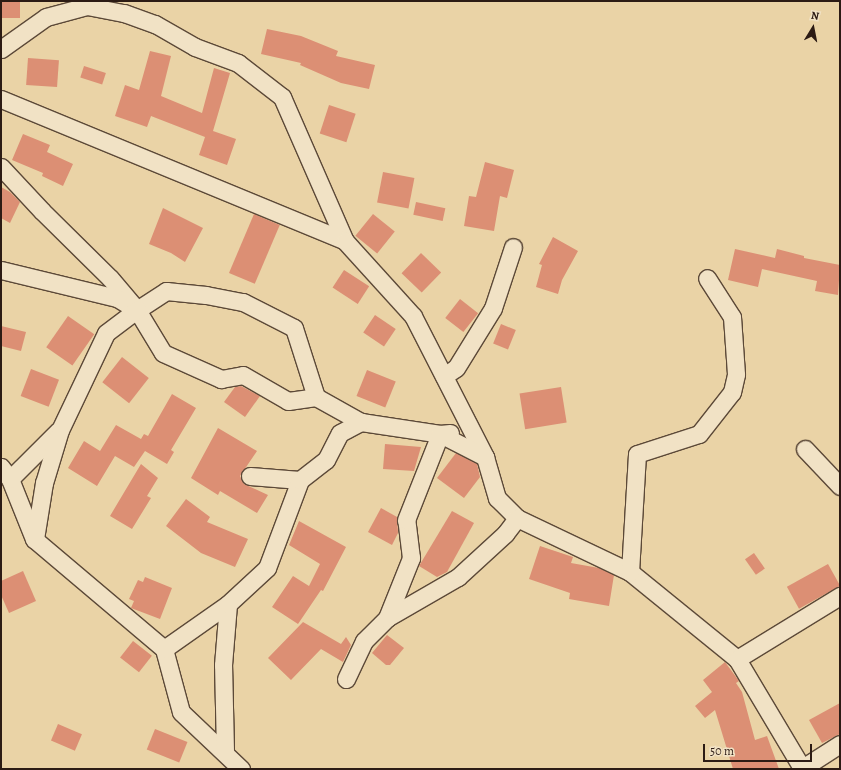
<!DOCTYPE html>
<style>
body{margin:0}
#map{position:relative;width:841px;height:770px;overflow:hidden;background:#ead3a6;font-family:Alegreya,serif}
div>[style]{position:absolute}
[style*='--x']{left:calc(var(--x)*1px);top:calc(var(--y)*1px);width:calc(var(--w)*1px);rotate:calc(var(--a)*1deg)}
.building>*{inset:0;background:#dc8f74;transform-origin:0 0}
.roads{filter:drop-shadow(1px 0 #5c4938) drop-shadow(-1px 0 #5c4938) drop-shadow(0 1px #5c4938) drop-shadow(0 -1px #5c4938)}
.street>*{height:17px;margin:-8.5px;padding:0 8.5px;transform-origin:8.5px;border-radius:8.5px;background:#f1e2c5}
span{translate:-50% -50%;white-space:nowrap;text-align:center;line-height:1.15;-webkit-text-stroke:3px #f1e2c5;paint-order:stroke}
.frame{position:absolute;inset:0;border:2px solid #2c1b14;pointer-events:none}
.north{position:absolute;left:793px;top:8px;width:40px;height:40px;-webkit-text-stroke:3px #f1e2c5;paint-order:stroke;rotate:10deg;font-size:11px;font-weight:700;line-height:16px;text-align:center;color:#2c1b14}
.north::after{content:'';display:block;margin:auto;width:14px;height:18px;background:#2c1b14;clip-path:polygon(50% 0,100% 100%,50% 72%,0 100%)}
.scale{position:absolute;left:703px;top:744px;width:109px;height:18px;box-sizing:border-box;border:2px solid #2c1b14;border-top:0;padding-left:5px;font-size:12px;line-height:14px;white-space:nowrap;color:#2c1b14;-webkit-text-stroke:3px #f1e2c5;paint-order:stroke}
</style>
<div id="map">
<div class="building">
<i style="left:1px;top:1px;width:19px;height:17px"></i>
<i style="clip-path:polygon(267px 29px,301px 36px,338px 51px,336px 56px,375px 65px,369px 89px,341px 83px,300px 65px,301px 63px,261px 54px)"></i>
<i style="clip-path:polygon(150px 51px,171px 56px,161px 96px,202px 113px,214px 68px,230px 73px,213px 131px,236px 139px,227px 165px,199px 155px,205px 137px,151px 116px,147px 127px,115px 116px,125px 85px,139px 90px)"></i>
<i style="left:28px;top:58px;width:31px;height:27px;rotate:4deg"></i>
<i style="left:84px;top:66px;width:23px;height:12px;rotate:18deg"></i>
<i style="left:329px;top:105px;width:28px;height:30px;rotate:18deg"></i>
<i style="clip-path:polygon(23px 134px,50px 145px,47px 152px,73px 164px,63px 186px,42px 176px,43px 173px,12px 160px)"></i>
<i style="clip-path:polygon(485px 162px,514px 170px,507px 198px,500px 196px,494px 231px,464px 226px,469px 196px,476px 197px)"></i>
<i style="left:383px;top:172px;width:32px;height:31px;rotate:11deg"></i>
<i style="clip-path:polygon(1px 187px,10px 192px,20px 202px,10px 223px,1px 218px)"></i>
<i style="left:416px;top:202px;width:30px;height:13px;rotate:12deg"></i>
<i style="clip-path:polygon(163px 208px,203px 228px,185px 262px,171px 253px,149px 244px)"></i>
<i style="left:254px;top:214px;width:28px;height:64px;rotate:23deg"></i>
<i style="left:373px;top:214px;width:28px;height:28px;rotate:39deg"></i>
<i style="clip-path:polygon(553px 237px,578px 251px,562px 280px,558px 294px,536px 287px,542px 265px,539px 264px)"></i>
<i style="clip-path:polygon(735px 249px,775px 258px,777px 249px,804px 256px,804px 258px,840px 265px,838px 295px,815px 291px,817px 281px,762px 269px,758px 287px,728px 280px)"></i>
<i style="left:421px;top:253px;width:28px;height:28px;rotate:44deg"></i>
<i style="left:344px;top:270px;width:30px;height:21px;rotate:33deg"></i>
<i style="left:460px;top:299px;width:23px;height:24px;rotate:38deg"></i>
<i style="left:375px;top:315px;width:25px;height:21px;rotate:34deg"></i>
<i style="left:68px;top:316px;width:32px;height:38px;rotate:35deg"></i>
<i style="left:501px;top:324px;width:16px;height:21px;rotate:22deg"></i>
<i style="clip-path:polygon(1px 326px,26px 332px,21px 351px,1px 346px)"></i>
<i style="left:122px;top:357px;width:34px;height:32px;rotate:38deg"></i>
<i style="left:31px;top:369px;width:30px;height:29px;rotate:21deg"></i>
<i style="left:367px;top:370px;width:31px;height:28px;rotate:22deg"></i>
<i style="clip-path:polygon(241px 386px,260px 396px,245px 417px,224px 402px,235px 387px)"></i>
<i style="left:561px;top:387px;width:36px;height:42px;rotate:81deg"></i>
<i style="clip-path:polygon(172px 394px,196px 408px,171px 450px,174px 452px,167px 464px,145px 451px,134px 467px,115px 456px,97px 486px,68px 468px,84px 441px,100px 451px,116px 425px,141px 439px,144px 434px,148px 436px)"></i>
<i style="clip-path:polygon(218px 428px,257px 451px,240px 476px,244px 484px,268px 495px,257px 513px,220px 491px,218px 495px,191px 478px)"></i>
<i style="clip-path:polygon(385px 444px,421px 447px,414px 471px,383px 469px)"></i>
<i style="clip-path:polygon(456px 453px,477px 464px,480px 477px,464px 498px,437px 478px)"></i>
<i style="clip-path:polygon(141px 464px,158px 478px,147px 496px,151px 498px,132px 529px,110px 516px)"></i>
<i style="clip-path:polygon(186px 499px,210px 517px,207px 522px,248px 539px,235px 567px,201px 553px,166px 526px)"></i>
<i style="clip-path:polygon(381px 508px,397px 517px,398px 533px,392px 545px,368px 532px)"></i>
<i style="clip-path:polygon(452px 511px,474px 523px,447px 572px,437px 577px,419px 566px)"></i>
<i style="clip-path:polygon(299px 521px,346px 547px,323px 591px,321px 590px,298px 624px,272px 607px,293px 576px,309px 586px,320px 564px,289px 545px)"></i>
<i style="clip-path:polygon(540px 546px,573px 557px,571px 563px,599px 568px,614px 575px,609px 606px,569px 599px,570px 593px,529px 579px)"></i>
<i style="left:754px;top:553px;width:19px;height:11px;rotate:55deg"></i>
<i style="left:828px;top:564px;width:25px;height:47px;rotate:61deg"></i>
<i style="clip-path:polygon(23px 571px,36px 601px,9px 613px,1px 595px,1px 581px)"></i>
<i style="clip-path:polygon(145px 577px,172px 588px,160px 619px,131px 608px,134px 601px,129px 599px,138px 580px,143px 582px)"></i>
<i style="clip-path:polygon(303px 622px,341px 644px,346px 637px,351px 645px,343px 662px,321px 649px,291px 680px,268px 658px)"></i>
<i style="clip-path:polygon(387px 635px,404px 648px,390px 665px,386px 665px,372px 653px)"></i>
<i style="left:133px;top:641px;width:24px;height:21px;rotate:38deg"></i>
<i style="clip-path:polygon(725px 662px,739px 681px,736px 683px,742px 692px,755px 740px,767px 736px,779px 769px,733px 769px,715px 710px,705px 718px,695px 706px,712px 692px,703px 680px)"></i>
<i style="clip-path:polygon(840px 703px,840px 734px,822px 743px,809px 720px)"></i>
<i style="left:58px;top:724px;width:26px;height:18px;rotate:23deg"></i>
<i style="left:155px;top:729px;width:35px;height:22px;rotate:22deg"></i>
</div>
<div class="roads">
<div class="street">
<i style="--x:1;--y:49;--w:55;--a:-35.4"></i>
<i style="--x:46;--y:17;--w:42;--a:-15"></i>
<i style="--x:87;--y:6;--w:38;--a:11"></i>
<i style="--x:124;--y:13;--w:33;--a:20"></i>
<i style="--x:155;--y:24;--w:46;--a:29.9"></i>
<i style="--x:195;--y:47;--w:46;--a:20.4"></i>
<i style="--x:238;--y:63;--w:56;--a:37.7"></i>
<i style="--x:282;--y:97;--w:157;--a:66.4"></i>
<i style="--x:1;--y:99;--w:372;--a:22.4"></i>
<i style="--x:345;--y:241;--w:101;--a:47.8"></i>
<i style="--x:413;--y:316;--w:158;--a:62.9"></i>
<i style="--x:485;--y:457;--w:43;--a:73.7"></i>
<i style="--x:497;--y:498;--w:28;--a:45"></i>
<i style="--x:517;--y:518;--w:125;--a:25.5"></i>
<i style="--x:630;--y:572;--w:138;--a:39.1"></i>
<i style="--x:737;--y:659;--w:127;--a:59.2"></i>
<i style="--x:1;--y:167;--w:60;--a:47"></i>
<i style="--x:42;--y:211;--w:95;--a:44.6"></i>
<i style="--x:110;--y:278;--w:42;--a:49.8"></i>
<i style="--x:137;--y:310;--w:50;--a:58.8"></i>
<i style="--x:163;--y:353;--w:64;--a:24.1"></i>
<i style="--x:221;--y:379;--w:22;--a:-10"></i>
<i style="--x:243;--y:375;--w:52;--a:30"></i>
<i style="--x:288;--y:401;--w:28;--a:-8"></i>
<i style="--x:1;--y:270;--w:119;--a:13.6"></i>
<i style="--x:117;--y:298;--w:23;--a:31"></i>
<i style="--x:137;--y:310;--w:35;--a:-33"></i>
<i style="--x:166;--y:291;--w:40;--a:5.7"></i>
<i style="--x:206;--y:295;--w:38;--a:11"></i>
<i style="--x:243;--y:302;--w:57;--a:27"></i>
<i style="--x:294;--y:328;--w:72;--a:72.3"></i>
<i style="--x:316;--y:397;--w:51;--a:29.1"></i>
<i style="--x:361;--y:422;--w:80;--a:8.6"></i>
<i style="--x:440;--y:434;--w:51;--a:27.1"></i>
<i style="--x:444;--y:376;--w:14;--a:-34"></i>
<i style="--x:456;--y:368;--w:70;--a:-58.3"></i>
<i style="--x:493;--y:308;--w:64;--a:-71.8"></i>
<i style="--x:805;--y:449;--w:51;--a:46.6"></i>
<i style="--x:1;--y:467;--w:15;--a:53"></i>
<i style="--x:10;--y:479;--w:65;--a:68.2"></i>
<i style="--x:34;--y:539;--w:170;--a:40.2"></i>
<i style="--x:164;--y:649;--w:65;--a:74.9"></i>
<i style="--x:181;--y:712;--w:83;--a:43.5"></i>
<i style="--x:250;--y:476;--w:50;--a:4.6"></i>
<i style="--x:10;--y:479;--w:68;--a:-45"></i>
<i style="--x:35;--y:539;--w:57;--a:-80.9"></i>
<i style="--x:44;--y:483;--w:55;--a:-73.2"></i>
<i style="--x:60;--y:430;--w:107;--a:-64.6"></i>
<i style="--x:106;--y:333;--w:39;--a:-37"></i>
<i style="--x:630;--y:572;--w:118;--a:-86.6"></i>
<i style="--x:637;--y:454;--w:65;--a:-17.9"></i>
<i style="--x:699;--y:434;--w:53;--a:-51.8"></i>
<i style="--x:732;--y:392;--w:18;--a:-77"></i>
<i style="--x:736;--y:374;--w:57;--a:-94"></i>
<i style="--x:732;--y:317;--w:46;--a:-122.7"></i>
<i style="--x:387;--y:618;--w:82;--a:-30"></i>
<i style="--x:458;--y:577;--w:64;--a:-42.5"></i>
<i style="--x:505;--y:534;--w:20;--a:-53"></i>
<i style="--x:164;--y:649;--w:78;--a:-35.1"></i>
<i style="--x:737;--y:659;--w:121;--a:-31.5"></i>
<i style="--x:346;--y:679;--w:42;--a:-64.7"></i>
<i style="--x:364;--y:641;--w:33;--a:-45"></i>
<i style="--x:387;--y:618;--w:65;--a:-68.2"></i>
<i style="--x:411;--y:558;--w:38;--a:-97"></i>
<i style="--x:406;--y:520;--w:92;--a:-68.4"></i>
<i style="--x:440;--y:434;--w:10;--a:-6"></i>
<i style="--x:225;--y:751;--w:86;--a:-91.3"></i>
<i style="--x:223;--y:665;--w:61;--a:-85.3"></i>
<i style="--x:228;--y:604;--w:53;--a:-42.7"></i>
<i style="--x:267;--y:568;--w:94;--a:-69.4"></i>
<i style="--x:300;--y:480;--w:33;--a:-38"></i>
<i style="--x:326;--y:460;--w:30;--a:-63"></i>
<i style="--x:340;--y:433;--w:24;--a:-28"></i>
<i style="--x:801;--y:769;--w:46;--a:-32.7"></i>
</div>
</div>
<div class="frame"></div>
<div class="north">N</div>
<div class="scale">50 m</div>
</div>
